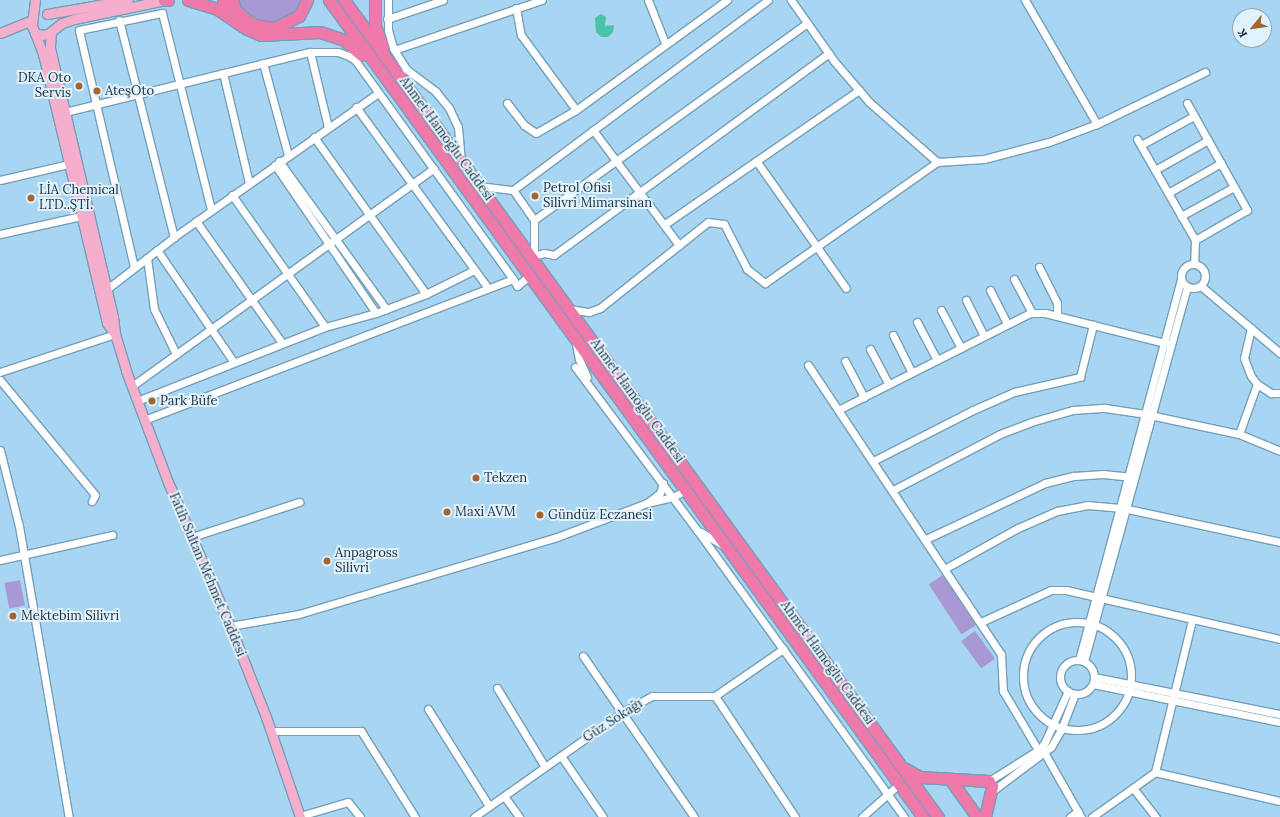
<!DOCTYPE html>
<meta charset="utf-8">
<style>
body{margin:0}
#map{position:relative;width:1280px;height:817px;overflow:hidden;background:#a8d5f1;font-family:Lora,serif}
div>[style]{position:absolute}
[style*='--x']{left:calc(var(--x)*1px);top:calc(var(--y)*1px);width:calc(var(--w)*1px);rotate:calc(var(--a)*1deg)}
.green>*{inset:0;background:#a899d4;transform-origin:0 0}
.water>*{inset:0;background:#4ac3a8}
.roads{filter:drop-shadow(1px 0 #749fba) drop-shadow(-1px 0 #749fba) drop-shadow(0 1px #749fba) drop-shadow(0 -1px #749fba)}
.minor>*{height:7px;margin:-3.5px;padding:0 3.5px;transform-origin:3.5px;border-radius:3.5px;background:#fff}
.minor>.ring{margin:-3.5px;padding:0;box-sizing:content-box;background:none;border:7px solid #fff;border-radius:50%}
.major>*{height:9px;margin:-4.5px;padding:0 4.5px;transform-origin:4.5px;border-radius:4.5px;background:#f5afcc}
.highway>*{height:11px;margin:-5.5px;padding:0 5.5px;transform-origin:5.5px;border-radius:5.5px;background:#ef7aaa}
.dots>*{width:11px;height:11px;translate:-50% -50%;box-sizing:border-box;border:2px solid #e0f2fd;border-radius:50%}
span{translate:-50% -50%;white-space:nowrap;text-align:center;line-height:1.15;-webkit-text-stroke:4px #e0f2fd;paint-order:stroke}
.poi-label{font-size:13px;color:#20323d}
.right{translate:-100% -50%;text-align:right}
.left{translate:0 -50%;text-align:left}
.street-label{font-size:13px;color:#20323d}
.north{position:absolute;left:1232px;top:8px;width:40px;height:40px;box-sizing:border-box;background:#e0f2fd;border:1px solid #93a5b0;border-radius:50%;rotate:241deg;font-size:11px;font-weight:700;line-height:16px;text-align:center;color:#20323d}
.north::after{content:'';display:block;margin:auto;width:14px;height:18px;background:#a56330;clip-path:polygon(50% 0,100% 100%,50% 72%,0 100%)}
</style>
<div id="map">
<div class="green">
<i style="clip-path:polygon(233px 0,304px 0,304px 6px,283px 24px,248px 20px)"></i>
<i style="left:943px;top:575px;width:60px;height:17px;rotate:57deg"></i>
<i style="left:20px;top:580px;width:26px;height:16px;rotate:79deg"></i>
<i style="left:975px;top:631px;width:34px;height:17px;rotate:54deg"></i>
</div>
<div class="water">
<i style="clip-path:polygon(601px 14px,606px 17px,605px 26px,614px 25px,613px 32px,608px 37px,601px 37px,596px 32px,595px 18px)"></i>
</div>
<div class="roads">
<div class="minor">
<i style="--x:388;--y:0;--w:30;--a:90"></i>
<i style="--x:388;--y:30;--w:19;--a:74"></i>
<i style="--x:393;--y:48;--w:25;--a:58"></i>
<i style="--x:406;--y:69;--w:38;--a:37"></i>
<i style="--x:436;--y:92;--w:21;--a:51"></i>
<i style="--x:449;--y:108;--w:21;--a:65"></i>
<i style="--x:458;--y:127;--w:34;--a:85"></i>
<i style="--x:648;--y:0;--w:46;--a:68.4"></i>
<i style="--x:791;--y:0;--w:75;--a:54.8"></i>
<i style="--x:834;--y:61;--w:54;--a:49.5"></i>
<i style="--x:869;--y:102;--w:91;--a:41.4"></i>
<i style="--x:1025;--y:0;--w:143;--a:59.9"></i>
<i style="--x:516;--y:8;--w:27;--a:80"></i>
<i style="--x:521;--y:35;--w:93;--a:53.7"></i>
<i style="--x:387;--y:19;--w:59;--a:-18.7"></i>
<i style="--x:119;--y:20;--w:224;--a:75.8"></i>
<i style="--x:394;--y:50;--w:156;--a:-18.7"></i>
<i style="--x:310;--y:52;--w:77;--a:76.5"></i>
<i style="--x:263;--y:63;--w:95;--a:74.8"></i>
<i style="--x:223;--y:73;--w:113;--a:76.7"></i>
<i style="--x:507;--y:103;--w:28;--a:52"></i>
<i style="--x:524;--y:125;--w:14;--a:34"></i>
<i style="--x:536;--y:133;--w:46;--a:-29.9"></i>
<i style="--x:576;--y:110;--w:187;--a:-36.1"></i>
<i style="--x:1187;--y:103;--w:123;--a:60.7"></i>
<i style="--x:1247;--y:210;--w:60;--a:150"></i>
<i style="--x:356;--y:107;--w:224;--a:53.9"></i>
<i style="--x:65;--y:112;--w:252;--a:-13.8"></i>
<i style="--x:310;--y:52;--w:28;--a:0"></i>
<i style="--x:338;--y:52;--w:12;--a:20"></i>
<i style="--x:349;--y:56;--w:7;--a:34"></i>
<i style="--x:355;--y:60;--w:270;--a:54.2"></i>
<i style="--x:593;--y:130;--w:144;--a:53.2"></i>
<i style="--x:314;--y:137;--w:193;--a:54.5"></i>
<i style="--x:1137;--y:139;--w:116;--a:60.1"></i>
<i style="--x:1195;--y:240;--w:23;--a:92"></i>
<i style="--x:1141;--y:145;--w:60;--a:-28.7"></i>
<i style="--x:279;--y:161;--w:183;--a:54.1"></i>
<i style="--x:757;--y:162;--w:154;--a:54.8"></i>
<i style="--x:275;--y:165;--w:179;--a:55.7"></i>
<i style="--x:1155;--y:170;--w:61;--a:-29.5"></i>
<i style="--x:0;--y:180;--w:71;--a:-13.1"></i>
<i style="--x:479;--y:186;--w:34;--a:7"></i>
<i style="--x:513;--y:190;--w:37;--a:55"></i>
<i style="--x:534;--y:220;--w:40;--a:90"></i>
<i style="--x:513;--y:190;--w:318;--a:-36.7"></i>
<i style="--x:1168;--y:193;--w:61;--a:-29.5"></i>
<i style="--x:232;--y:195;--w:161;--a:54.8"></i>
<i style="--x:1181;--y:216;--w:60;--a:-28.7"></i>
<i style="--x:534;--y:220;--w:337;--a:-35.8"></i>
<i style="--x:196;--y:221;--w:149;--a:54.8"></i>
<i style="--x:665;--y:224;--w:236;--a:-34.6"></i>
<i style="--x:0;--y:234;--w:83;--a:-12.5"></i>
<i style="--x:157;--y:250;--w:135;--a:55.6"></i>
<i style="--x:534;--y:256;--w:10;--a:-17"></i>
<i style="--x:544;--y:253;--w:10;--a:11"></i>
<i style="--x:554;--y:255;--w:341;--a:-36.3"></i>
<i style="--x:147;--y:258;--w:51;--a:82.2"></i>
<i style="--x:154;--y:309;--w:50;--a:63.9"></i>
<i class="ring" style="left:1181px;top:264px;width:17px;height:17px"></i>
<i style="--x:134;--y:267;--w:243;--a:-103.1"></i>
<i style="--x:79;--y:30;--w:85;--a:-11.6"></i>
<i style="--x:162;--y:13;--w:203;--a:76"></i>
<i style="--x:1039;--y:267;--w:40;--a:63.4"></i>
<i style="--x:1057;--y:303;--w:13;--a:90"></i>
<i style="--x:1014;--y:279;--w:38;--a:62"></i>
<i style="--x:1201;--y:286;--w:104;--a:40.3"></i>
<i style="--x:107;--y:289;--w:85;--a:-37.8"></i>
<i style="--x:174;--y:237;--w:250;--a:-35.2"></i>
<i style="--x:990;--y:290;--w:38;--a:63"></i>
<i style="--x:966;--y:300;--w:40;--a:63.4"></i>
<i style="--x:569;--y:309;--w:20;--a:9"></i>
<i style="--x:589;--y:312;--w:12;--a:-20"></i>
<i style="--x:600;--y:308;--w:138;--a:-38.5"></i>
<i style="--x:708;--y:222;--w:16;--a:7"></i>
<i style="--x:724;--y:224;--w:51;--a:62.9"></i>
<i style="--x:747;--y:269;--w:23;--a:38"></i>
<i style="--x:765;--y:283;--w:210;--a:-35.1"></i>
<i style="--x:937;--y:162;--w:47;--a:-3.7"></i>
<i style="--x:984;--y:159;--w:67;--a:-14.7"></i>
<i style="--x:1049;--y:142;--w:51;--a:-20.6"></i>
<i style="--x:1097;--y:124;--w:120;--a:-25.7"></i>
<i style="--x:941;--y:310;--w:43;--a:62.2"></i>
<i style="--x:917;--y:322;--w:43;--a:62.2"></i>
<i style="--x:1251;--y:328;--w:31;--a:103"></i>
<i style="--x:1244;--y:358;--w:19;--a:69"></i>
<i style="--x:1251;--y:376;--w:10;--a:53"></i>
<i style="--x:1257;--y:384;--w:17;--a:33"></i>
<i style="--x:1271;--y:393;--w:9;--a:0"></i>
<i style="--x:893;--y:335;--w:42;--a:63.4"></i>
<i style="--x:576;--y:344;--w:15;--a:79"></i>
<i style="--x:579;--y:359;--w:20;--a:66"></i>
<i style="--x:870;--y:349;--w:40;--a:62"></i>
<i style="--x:845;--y:361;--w:41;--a:62.2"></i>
<i style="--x:808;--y:365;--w:348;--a:56.3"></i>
<i style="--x:1001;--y:654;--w:37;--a:87"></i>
<i style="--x:1003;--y:691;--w:69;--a:59.3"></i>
<i style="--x:575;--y:367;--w:204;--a:53.2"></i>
<i style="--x:697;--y:530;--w:354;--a:54.2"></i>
<i style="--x:0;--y:372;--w:121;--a:-18.3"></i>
<i style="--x:0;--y:380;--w:149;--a:50.4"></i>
<i style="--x:95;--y:495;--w:7;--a:117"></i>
<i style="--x:132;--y:386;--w:372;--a:-35.8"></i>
<i style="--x:137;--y:401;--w:202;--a:-21.5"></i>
<i style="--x:325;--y:327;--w:53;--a:-15.4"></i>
<i style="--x:376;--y:313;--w:53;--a:-20.8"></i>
<i style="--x:426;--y:294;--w:54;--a:-26.6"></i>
<i style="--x:838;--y:410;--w:215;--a:-26.8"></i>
<i style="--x:1030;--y:313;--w:15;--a:0"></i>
<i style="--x:1045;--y:313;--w:127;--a:14.1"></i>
<i style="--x:144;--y:420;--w:395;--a:-20.9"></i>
<i style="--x:513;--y:279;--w:8;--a:60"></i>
<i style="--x:517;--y:286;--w:16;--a:-40"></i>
<i style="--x:1239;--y:434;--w:53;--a:-70.2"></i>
<i style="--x:0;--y:450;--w:78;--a:76"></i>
<i style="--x:19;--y:526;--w:295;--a:80.3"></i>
<i style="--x:873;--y:461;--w:112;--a:-27"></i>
<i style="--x:973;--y:410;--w:45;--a:-23.7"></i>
<i style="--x:1014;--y:392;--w:68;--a:-12.8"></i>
<i style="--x:1080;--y:377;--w:54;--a:-76"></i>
<i style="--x:663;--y:483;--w:10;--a:107"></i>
<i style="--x:660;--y:493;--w:16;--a:142"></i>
<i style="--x:647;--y:503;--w:27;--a:-13"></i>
<i style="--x:673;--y:497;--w:13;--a:-29"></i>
<i style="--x:893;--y:490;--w:121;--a:-27.6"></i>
<i style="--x:1000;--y:434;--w:33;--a:-21"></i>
<i style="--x:1031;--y:422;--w:44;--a:-15.9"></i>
<i style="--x:1073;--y:410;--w:32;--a:-4"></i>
<i style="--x:1105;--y:408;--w:40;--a:8.5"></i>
<i style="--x:1145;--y:414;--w:96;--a:12"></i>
<i style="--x:1239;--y:434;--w:44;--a:22.5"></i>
<i style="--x:701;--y:532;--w:26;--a:31"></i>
<i style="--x:192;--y:537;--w:113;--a:-18.1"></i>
<i style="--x:926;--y:539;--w:132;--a:-25.2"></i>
<i style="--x:1045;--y:483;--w:30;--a:-14"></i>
<i style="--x:1074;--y:476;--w:29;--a:-4"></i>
<i style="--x:1103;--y:474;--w:29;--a:6"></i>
<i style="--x:0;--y:560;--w:115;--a:-12.6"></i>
<i style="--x:946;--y:568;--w:82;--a:-29.1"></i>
<i style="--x:1018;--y:528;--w:43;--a:-23.6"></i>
<i style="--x:1057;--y:511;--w:31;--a:-11"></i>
<i style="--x:1087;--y:505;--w:36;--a:5"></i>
<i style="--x:1123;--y:508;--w:161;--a:12.2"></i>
<i class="ring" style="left:1023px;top:622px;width:101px;height:101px"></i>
<i style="--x:981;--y:622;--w:77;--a:-24.6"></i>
<i style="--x:1051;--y:590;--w:15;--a:0"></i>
<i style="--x:1066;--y:590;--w:220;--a:12.9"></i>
<i style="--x:230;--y:626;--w:70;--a:-9.9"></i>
<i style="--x:299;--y:614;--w:269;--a:-16.6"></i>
<i style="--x:557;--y:537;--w:96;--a:-20.7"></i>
<i style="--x:583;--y:656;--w:196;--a:55.4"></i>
<i class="ring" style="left:1060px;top:660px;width:27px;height:27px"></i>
<i style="--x:1079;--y:660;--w:393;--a:-75"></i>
<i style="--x:1084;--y:661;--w:387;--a:-74.6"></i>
<i style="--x:1094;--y:677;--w:190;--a:11.3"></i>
<i style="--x:1093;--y:684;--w:191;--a:11.5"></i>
<i style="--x:497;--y:688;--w:92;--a:58.7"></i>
<i style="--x:1068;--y:691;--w:56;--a:114.3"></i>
<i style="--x:1045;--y:742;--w:9;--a:126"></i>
<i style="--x:1040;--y:749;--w:60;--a:147.9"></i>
<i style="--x:989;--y:781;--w:10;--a:53"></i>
<i style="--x:995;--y:789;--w:70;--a:-36.9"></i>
<i style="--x:1051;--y:747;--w:20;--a:-60"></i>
<i style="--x:1061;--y:730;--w:39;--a:-69"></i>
<i style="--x:715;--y:696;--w:145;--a:56.5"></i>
<i style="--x:428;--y:709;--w:115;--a:57.8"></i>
<i style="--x:271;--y:731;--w:90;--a:0"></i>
<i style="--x:361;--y:731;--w:102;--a:57.9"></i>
<i style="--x:1045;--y:754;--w:73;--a:60.3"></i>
<i style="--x:561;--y:756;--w:74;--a:55.5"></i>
<i style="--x:1155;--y:772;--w:128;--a:13.1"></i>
<i style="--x:1133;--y:788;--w:37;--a:52"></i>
<i style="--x:504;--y:796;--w:26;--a:54"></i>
<i style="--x:300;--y:816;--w:50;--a:-16.3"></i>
<i style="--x:348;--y:802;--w:19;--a:51"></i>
<i style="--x:474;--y:817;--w:182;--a:-35.2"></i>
<i style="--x:623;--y:712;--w:33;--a:-29"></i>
<i style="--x:652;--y:696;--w:63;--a:0"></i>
<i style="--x:715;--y:696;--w:83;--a:-34.7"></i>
<i style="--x:862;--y:817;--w:50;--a:-41.7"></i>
<i style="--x:1070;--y:817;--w:10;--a:-37"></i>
<i style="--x:1092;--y:817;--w:77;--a:-35.5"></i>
<i style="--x:1155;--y:772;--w:156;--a:-76.3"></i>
</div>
<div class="major">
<i style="--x:35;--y:0;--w:26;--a:97"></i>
<i style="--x:32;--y:26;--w:8;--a:67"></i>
<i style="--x:35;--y:33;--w:7;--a:16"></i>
<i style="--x:42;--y:35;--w:6;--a:-9"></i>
<i style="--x:48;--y:34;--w:18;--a:-38"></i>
<i style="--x:62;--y:23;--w:13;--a:-18"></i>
<i style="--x:74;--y:19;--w:93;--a:-11.8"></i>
<i style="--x:47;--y:14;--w:82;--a:-9.8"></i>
<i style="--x:51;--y:32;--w:16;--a:94"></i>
<i style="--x:50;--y:48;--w:276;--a:76.8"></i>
<i style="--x:113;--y:317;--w:17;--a:83"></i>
<i style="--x:115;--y:334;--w:39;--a:73"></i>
<i style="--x:126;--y:371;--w:119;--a:69.3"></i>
<i style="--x:168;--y:482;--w:157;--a:66.7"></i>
<i style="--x:230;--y:626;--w:98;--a:68.4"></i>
<i style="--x:266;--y:717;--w:106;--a:71.2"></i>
<i style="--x:0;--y:33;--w:35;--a:-22"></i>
<i style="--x:35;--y:33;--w:22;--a:69"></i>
<i style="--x:43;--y:54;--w:277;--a:76.6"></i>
<i style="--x:107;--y:323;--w:14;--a:54"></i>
</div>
<div class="highway">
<i style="--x:164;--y:0;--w:4;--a:0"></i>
<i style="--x:188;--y:0;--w:30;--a:17"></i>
<i style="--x:217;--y:9;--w:36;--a:34"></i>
<i style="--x:247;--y:29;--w:15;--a:23"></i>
<i style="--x:261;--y:35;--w:59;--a:-2.9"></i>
<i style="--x:320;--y:32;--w:25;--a:18"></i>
<i style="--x:344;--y:40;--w:23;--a:41"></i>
<i style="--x:223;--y:0;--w:20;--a:60"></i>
<i style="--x:232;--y:0;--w:12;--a:70"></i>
<i style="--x:236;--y:11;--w:16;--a:40"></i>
<i style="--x:248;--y:21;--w:11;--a:27"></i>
<i style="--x:258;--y:26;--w:16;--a:7"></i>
<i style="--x:274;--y:28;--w:28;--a:-26"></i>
<i style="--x:299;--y:16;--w:18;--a:-63"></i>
<i style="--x:329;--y:0;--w:1010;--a:53.98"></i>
<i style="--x:344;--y:0;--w:1010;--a:53.98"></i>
<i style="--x:375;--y:0;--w:26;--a:90"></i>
<i style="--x:375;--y:26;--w:22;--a:69"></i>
<i style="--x:904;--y:768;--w:18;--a:29"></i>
<i style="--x:920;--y:777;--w:69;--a:3.3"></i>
<i style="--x:950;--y:779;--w:47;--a:54.6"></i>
<i style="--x:985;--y:817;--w:32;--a:-77"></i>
</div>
</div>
<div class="dots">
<i style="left:79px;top:86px;background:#a56330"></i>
<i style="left:97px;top:91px;background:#a56330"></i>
<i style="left:535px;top:196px;background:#a56330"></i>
<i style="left:31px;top:198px;background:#a56330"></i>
<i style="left:152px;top:401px;background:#a56330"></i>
<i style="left:476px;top:478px;background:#a56330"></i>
<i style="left:447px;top:512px;background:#a56330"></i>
<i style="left:540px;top:515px;background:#a56330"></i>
<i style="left:327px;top:561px;background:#a56330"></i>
<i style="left:13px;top:616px;background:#a56330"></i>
</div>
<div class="poi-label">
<span class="right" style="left:71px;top:86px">DKA Oto<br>Servis</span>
<span class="left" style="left:105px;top:91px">AteşOto</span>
<span class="left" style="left:543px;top:196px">Petrol Ofisi<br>Silivri Mimarsinan</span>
<span class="left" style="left:39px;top:198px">LİA Chemical<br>LTD..ŞTİ.</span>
<span class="left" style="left:160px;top:401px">Park Büfe</span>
<span class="left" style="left:484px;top:478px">Tekzen</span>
<span class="left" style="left:455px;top:512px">Maxi AVM</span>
<span class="left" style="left:548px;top:515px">Gündüz Eczanesi</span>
<span class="left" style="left:335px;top:561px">Anpagross<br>Silivri</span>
<span class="left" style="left:21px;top:616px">Mektebim Silivri</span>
</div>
<div class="street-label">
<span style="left:446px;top:139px;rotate:54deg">Ahmet Hamoğlu Caddesi</span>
<span style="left:637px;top:401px;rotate:54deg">Ahmet Hamoğlu Caddesi</span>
<span style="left:207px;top:575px;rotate:67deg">Fatih Sultan Mehmet Caddesi</span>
<span style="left:827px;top:663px;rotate:54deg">Ahmet Hamoğlu Caddesi</span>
<span style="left:613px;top:721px;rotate:-33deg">Güz Sokağı</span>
</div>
<div class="north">K</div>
</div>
